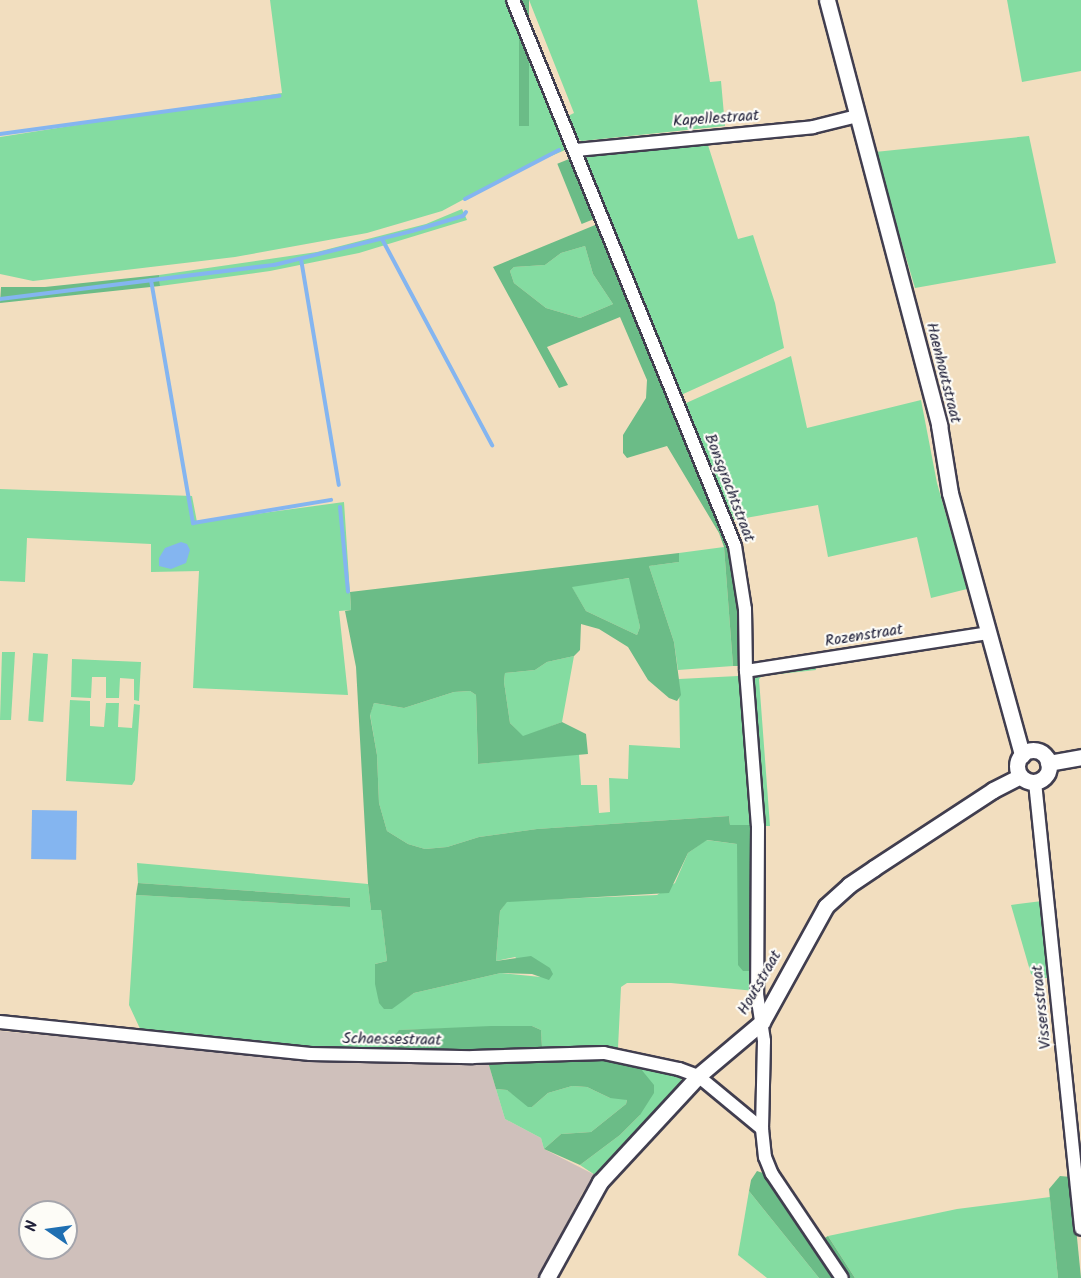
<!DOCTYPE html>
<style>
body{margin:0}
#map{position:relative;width:1081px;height:1278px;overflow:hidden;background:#f2debf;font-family:Kalam,sans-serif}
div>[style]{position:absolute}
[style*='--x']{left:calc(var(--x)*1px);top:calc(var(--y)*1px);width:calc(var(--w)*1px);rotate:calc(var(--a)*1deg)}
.industrial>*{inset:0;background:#cfc0bb}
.green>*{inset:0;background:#84dca1;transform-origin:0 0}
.forest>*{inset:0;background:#6bbc87;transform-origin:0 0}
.water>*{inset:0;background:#84b5f0;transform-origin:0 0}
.stream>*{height:4px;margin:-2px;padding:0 2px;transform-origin:2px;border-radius:2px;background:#84b5f0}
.roads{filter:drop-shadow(2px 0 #413e4f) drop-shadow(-2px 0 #413e4f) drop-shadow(0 2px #413e4f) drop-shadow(0 -2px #413e4f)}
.minor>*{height:12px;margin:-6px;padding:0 6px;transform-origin:6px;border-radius:6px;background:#fff}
.tertiary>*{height:15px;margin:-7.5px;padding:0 7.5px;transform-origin:7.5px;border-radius:7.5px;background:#fff}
.tertiary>.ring{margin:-7.5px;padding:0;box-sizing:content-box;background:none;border:15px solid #fff;border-radius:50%}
span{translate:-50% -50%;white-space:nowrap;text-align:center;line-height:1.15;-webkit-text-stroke:4.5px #fdfcf7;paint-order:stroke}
.street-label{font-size:16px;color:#22223b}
.north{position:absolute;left:18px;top:1200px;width:60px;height:60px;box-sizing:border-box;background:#fdfcf7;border:2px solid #a5a5ac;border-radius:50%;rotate:283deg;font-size:16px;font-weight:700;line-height:24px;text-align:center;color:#22223b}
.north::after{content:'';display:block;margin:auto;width:21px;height:27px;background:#1f6fb2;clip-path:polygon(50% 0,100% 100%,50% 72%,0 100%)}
</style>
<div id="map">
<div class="industrial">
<i style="clip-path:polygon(evenodd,0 1031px,341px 1062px,488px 1062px,505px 1119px,541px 1138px,544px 1149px,595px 1175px,583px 1192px,538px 1278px,0 1278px,0 1031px,30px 1212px,66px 1212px,66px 1248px,30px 1248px,30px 1212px)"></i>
</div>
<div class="green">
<i style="clip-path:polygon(270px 0,508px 0,570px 148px,520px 169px,442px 211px,367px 233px,235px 257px,33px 281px,0 274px,0 137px,282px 93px)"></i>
<i style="clip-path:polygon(529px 0,697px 0,710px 82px,721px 81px,725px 126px,582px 141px,576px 139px,566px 117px,574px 113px)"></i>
<i style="clip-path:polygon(1007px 0,1081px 0,1081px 71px,1022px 82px)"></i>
<i style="clip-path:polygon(1029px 136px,1056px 263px,915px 288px,875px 152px)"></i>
<i style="clip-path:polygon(707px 142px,738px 239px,753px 235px,775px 303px,784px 348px,681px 395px,584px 161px,587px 153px)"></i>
<i style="clip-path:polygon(462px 209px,467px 220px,359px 253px,270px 271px,160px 286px,159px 275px,317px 252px,426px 224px)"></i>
<i style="clip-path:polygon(585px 246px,593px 274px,613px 304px,580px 318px,546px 308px,514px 283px,510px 271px,514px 267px,545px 265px,561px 253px)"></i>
<i style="clip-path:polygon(791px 356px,807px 428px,921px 400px,937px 483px,967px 589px,931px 598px,917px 537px,828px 557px,818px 505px,734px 520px,684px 404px)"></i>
<i style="clip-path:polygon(0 489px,192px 496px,197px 522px,344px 502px,351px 610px,339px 611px,348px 695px,193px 688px,199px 571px,151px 572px,151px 544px,27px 538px,25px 582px,0 581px)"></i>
<i style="clip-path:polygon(724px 547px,733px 666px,678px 670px,674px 642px,649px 566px,679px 562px,679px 553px)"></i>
<i style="clip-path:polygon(630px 578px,640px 627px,637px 635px,586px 611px,571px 586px)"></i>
<i style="clip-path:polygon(2px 652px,15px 652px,11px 720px,0 720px)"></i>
<i style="left:33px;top:653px;width:15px;height:68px;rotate:4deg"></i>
<i style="clip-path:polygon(574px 656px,562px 722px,523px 737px,510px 723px,504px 682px,505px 673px,535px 670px,547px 662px)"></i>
<i style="clip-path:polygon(72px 659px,141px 662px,139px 701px,134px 700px,134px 679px,120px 678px,119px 698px,106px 698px,106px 677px,92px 677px,91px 698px,71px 697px)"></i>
<i style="clip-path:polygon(815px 666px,816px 670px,762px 676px,759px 679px,770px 826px,763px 826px,752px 680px,755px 675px)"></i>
<i style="clip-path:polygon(738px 676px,742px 678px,752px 825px,730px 825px,729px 816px,537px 829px,479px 837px,447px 847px,425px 849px,408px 844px,387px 831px,379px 803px,377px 755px,370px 714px,374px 703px,404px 708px,454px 692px,470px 691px,476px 695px,478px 764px,579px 754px,581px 785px,597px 785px,599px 813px,610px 812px,609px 778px,628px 779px,629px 745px,680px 748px,679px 679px)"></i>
<i style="clip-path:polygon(70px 700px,90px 701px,90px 726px,104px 727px,106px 703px,119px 703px,118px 727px,132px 728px,134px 704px,140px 705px,135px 780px,132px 785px,66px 781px)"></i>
<i style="clip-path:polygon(706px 840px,737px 844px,755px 991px,671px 983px,627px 983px,621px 987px,618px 1048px,542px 1047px,541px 1030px,532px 1026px,399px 1030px,400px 1050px,382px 1052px,142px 1033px,129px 1005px,136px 895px,350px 907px,350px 898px,138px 883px,137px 863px,368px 884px,371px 910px,381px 909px,387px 961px,375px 964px,379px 1002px,405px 999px,414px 993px,501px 973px,541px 977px,515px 957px,496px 961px,500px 911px,507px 901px,657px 895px,675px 883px,688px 853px)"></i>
<i style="clip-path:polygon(1042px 901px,1049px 978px,1037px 978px,1031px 974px,1011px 905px)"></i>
<i style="clip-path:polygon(636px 1063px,679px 1074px,683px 1083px,595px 1175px,580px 1165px,620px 1135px,640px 1115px)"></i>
<i style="clip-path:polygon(572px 1086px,587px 1087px,610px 1098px,621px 1097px,627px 1100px,626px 1104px,591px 1132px,561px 1134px,544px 1149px,541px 1138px,505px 1119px,496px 1089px,507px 1090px,532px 1107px,548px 1093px)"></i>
<i style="clip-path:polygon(749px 1191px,819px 1278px,767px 1278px,738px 1255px)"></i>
<i style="clip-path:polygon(1050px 1197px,1058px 1278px,855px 1278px,828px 1236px,957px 1209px)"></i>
</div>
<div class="forest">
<i style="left:519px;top:0;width:10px;height:126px"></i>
<i style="left:574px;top:157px;width:65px;height:18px;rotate:68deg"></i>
<i style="clip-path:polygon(evenodd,600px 223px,665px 391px,726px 532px,735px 566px,743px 666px,733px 666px,724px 547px,719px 533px,667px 446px,627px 458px,623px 453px,623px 435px,646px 398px,647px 380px,620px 317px,547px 347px,568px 385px,559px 388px,493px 267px,600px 223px,585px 246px,593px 274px,613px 304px,580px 318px,546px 308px,514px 283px,510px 271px,514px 267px,545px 265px,561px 253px,585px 246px)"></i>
<i style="clip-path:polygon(159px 275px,160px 286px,0 303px,1px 287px,45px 287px)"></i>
<i style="clip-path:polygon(evenodd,679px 553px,679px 562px,649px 566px,674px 642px,681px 695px,677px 701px,669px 698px,648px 680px,628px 647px,599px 629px,581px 624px,580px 650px,574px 656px,547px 662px,535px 670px,505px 673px,504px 682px,510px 723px,523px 736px,562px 722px,586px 734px,588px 754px,478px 764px,476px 695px,470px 691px,454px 692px,404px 708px,374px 703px,370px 715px,377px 755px,379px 803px,387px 831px,408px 844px,425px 849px,447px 847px,479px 837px,537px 829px,729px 816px,730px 825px,752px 825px,755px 971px,743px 971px,738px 965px,737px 844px,707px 840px,688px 853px,669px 893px,507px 902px,500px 911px,496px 961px,531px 956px,550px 968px,553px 974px,549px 980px,532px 974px,501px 973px,414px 993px,392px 1009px,384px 1009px,379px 1003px,375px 984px,375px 964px,387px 961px,381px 910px,371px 910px,368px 884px,356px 667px,345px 611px,351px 610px,350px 592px,679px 553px,629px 578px,640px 627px,637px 635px,586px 611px,572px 587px,629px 578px)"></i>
<i style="clip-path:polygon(138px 883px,350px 898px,350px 907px,136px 895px)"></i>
<i style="clip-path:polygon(491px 1026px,532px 1026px,541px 1030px,542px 1047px,406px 1052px,399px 1050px,394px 1037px,399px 1030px)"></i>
<i style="clip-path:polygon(592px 1059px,636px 1063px,654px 1085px,654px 1093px,640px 1115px,620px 1135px,580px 1165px,544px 1149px,561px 1134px,591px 1132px,626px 1104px,627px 1100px,610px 1098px,587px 1087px,572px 1086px,548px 1093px,532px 1107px,528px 1107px,507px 1090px,496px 1089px,488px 1062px)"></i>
<i style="clip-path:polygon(757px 1171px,763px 1173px,813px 1245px,828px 1236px,855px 1278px,819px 1278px,749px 1191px,751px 1180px)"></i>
<i style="clip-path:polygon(1060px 1176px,1071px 1177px,1081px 1278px,1058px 1278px,1049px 1189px)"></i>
</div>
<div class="water">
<i style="clip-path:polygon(181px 542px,187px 544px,190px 550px,186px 563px,171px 569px,159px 566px,159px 558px,165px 548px)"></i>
<i style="left:32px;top:810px;width:45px;height:49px;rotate:1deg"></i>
</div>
<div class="stream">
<i style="--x:0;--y:134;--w:282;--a:-7.8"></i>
<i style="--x:465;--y:199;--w:106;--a:-27.5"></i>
<i style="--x:382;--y:239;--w:234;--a:61.9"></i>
<i style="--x:301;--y:259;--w:229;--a:80.5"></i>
<i style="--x:151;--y:280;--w:247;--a:80.2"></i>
<i style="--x:193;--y:523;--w:140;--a:-9.5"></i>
<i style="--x:0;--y:299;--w:276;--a:-7.1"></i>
<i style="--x:274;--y:265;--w:142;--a:-13.8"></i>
<i style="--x:412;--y:231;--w:53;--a:-16.4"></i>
<i style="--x:463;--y:216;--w:5;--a:-53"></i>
<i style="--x:340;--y:507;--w:85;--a:84.6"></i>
</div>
<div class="roads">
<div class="minor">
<i style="--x:513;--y:0;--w:589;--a:67.87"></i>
<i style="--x:735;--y:546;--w:64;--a:81"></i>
<i style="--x:745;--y:609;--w:62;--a:89.1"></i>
<i style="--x:746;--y:671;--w:155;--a:85.6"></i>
<i style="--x:758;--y:826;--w:168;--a:90.3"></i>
<i style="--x:757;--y:994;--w:48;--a:81.5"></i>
<i style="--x:764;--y:1041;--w:88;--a:91.3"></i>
<i style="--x:762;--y:1129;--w:28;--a:84"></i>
<i style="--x:765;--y:1157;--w:18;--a:68"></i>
<i style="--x:772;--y:1174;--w:125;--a:56.1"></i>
<i style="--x:576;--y:150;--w:238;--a:-5.5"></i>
<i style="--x:813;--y:127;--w:45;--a:-14"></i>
<i style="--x:746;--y:671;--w:245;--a:-8.9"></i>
<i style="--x:1035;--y:782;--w:449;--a:84.1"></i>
<i style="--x:0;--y:1022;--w:312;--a:5.9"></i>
<i style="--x:310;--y:1054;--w:163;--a:1.1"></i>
<i style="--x:473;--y:1057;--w:131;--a:-1.7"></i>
<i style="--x:604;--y:1053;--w:77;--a:12"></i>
<i style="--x:679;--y:1069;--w:20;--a:20"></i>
<i style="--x:698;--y:1076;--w:83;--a:39.6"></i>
</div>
<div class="tertiary">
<i style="--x:827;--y:0;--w:440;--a:75.2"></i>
<i style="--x:939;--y:425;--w:69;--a:80.8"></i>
<i style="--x:950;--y:493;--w:272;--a:74.6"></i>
<i class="ring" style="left:1017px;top:750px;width:17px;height:17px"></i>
<i style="--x:1048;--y:763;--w:34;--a:-10"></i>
<i style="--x:547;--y:1278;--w:110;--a:-61.1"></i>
<i style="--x:600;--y:1182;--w:144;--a:-47.2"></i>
<i style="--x:698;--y:1076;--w:84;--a:-40.2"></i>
<i style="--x:762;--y:1022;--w:132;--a:-61.1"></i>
<i style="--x:826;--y:906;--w:31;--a:-42"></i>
<i style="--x:849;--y:885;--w:30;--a:-34"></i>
<i style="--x:874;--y:868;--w:142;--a:-33.2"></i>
<i style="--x:993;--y:790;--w:30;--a:-27"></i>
</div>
</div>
<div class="street-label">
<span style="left:716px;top:119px;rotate:-4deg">Kapellestraat</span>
<span style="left:943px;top:373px;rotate:76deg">Haenhoutstraat</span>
<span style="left:729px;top:488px;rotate:69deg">Bonsgrachtstraat</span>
<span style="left:864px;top:636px;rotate:-9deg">Rozenstraat</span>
<span style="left:760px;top:983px;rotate:-60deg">Houtstraat</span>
<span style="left:1042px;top:1007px;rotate:-96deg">Vissersstraat</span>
<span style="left:392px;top:1040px;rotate:1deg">Schaessestraat</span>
</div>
<div class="north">N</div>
</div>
